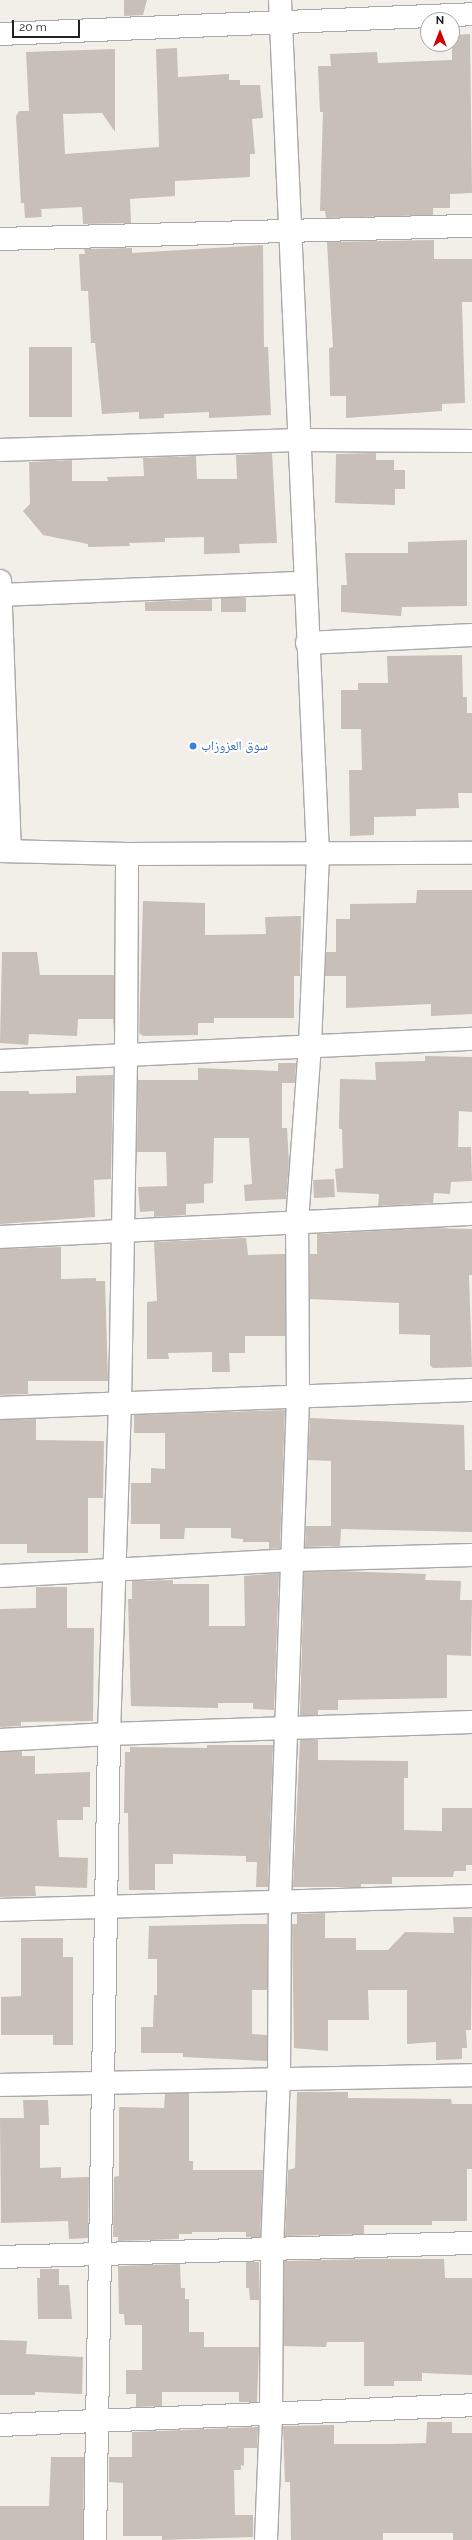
<!DOCTYPE html>
<meta charset="utf-8">
<style>
body{margin:0}
#map{position:relative;width:472px;height:2540px;overflow:hidden;background:#f2efe9;font-family:Raleway,"Noto Naskh Arabic",sans-serif}
div>[style]{position:absolute}
[style*='--x']{left:calc(var(--x)*1px);top:calc(var(--y)*1px);width:calc(var(--w)*1px);rotate:calc(var(--a)*1deg)}
.building>*{inset:0;background:#c7bfb8;transform-origin:0 0}
.roads{filter:drop-shadow(1px 0 #a9a9a9) drop-shadow(-1px 0 #a9a9a9) drop-shadow(0 1px #a9a9a9) drop-shadow(0 -1px #a9a9a9)}
.minor>*{height:22px;margin:-11px;padding:0 11px;transform-origin:11px;border-radius:11px;background:#fff}
.dots>*{width:11px;height:11px;translate:-50% -50%;box-sizing:border-box;border:2px solid #fff;border-radius:50%}
span{translate:-50% -50%;white-space:nowrap;text-align:center;line-height:1.15;-webkit-text-stroke:4px #fff;paint-order:stroke}
.shop-label{font-size:13px;color:#366cbe}
.left{translate:0 -50%;text-align:left}
.north{position:absolute;left:420px;top:12px;width:40px;height:40px;box-sizing:border-box;background:#fff;border:1px solid #a7a7a7;border-radius:50%;rotate:0deg;font-size:11px;font-weight:700;line-height:16px;text-align:center;color:#222}
.north::after{content:'';display:block;margin:auto;width:14px;height:18px;background:#d40000;clip-path:polygon(50% 0,100% 100%,50% 72%,0 100%)}
.scale{position:absolute;left:12px;top:20px;width:68px;height:18px;box-sizing:border-box;border:2px solid #222;border-top:0;padding-left:5px;font-size:12px;line-height:14px;white-space:nowrap;color:#222;-webkit-text-stroke:3px #fff;paint-order:stroke}
</style>
<div id="map">
<div class="building">
<i style="clip-path:polygon(124px 0,147px 0,143px 15px,124px 16px)"></i>
<i style="clip-path:polygon(470px 34px,472px 193px,450px 194px,450px 208px,433px 208px,433px 215px,326px 218px,325px 211px,320px 211px,323px 112px,320px 112px,318px 66px,331px 66px,330px 54px,377px 52px,378px 63px,452px 60px,452px 35px)"></i>
<i style="clip-path:polygon(177px 48px,178px 77px,229px 74px,229px 80px,240px 80px,240px 85px,260px 85px,263px 118px,252px 119px,255px 154px,250px 154px,250px 177px,175px 181px,175px 196px,130px 199px,131px 223px,83px 224px,82px 207px,41px 209px,42px 217px,25px 218px,24px 203px,21px 203px,16px 116px,19px 111px,29px 111px,26px 52px,115px 49px,115px 132px,102px 113px,63px 114px,65px 154px,159px 147px,156px 49px)"></i>
<i style="clip-path:polygon(434px 240px,434px 259px,472px 259px,472px 302px,462px 302px,465px 403px,442px 404px,442px 411px,346px 418px,346px 396px,330px 396px,329px 348px,333px 347px,327px 242px)"></i>
<i style="clip-path:polygon(263px 245px,264px 347px,268px 347px,271px 415px,209px 418px,209px 412px,164px 414px,164px 418px,139px 419px,139px 412px,102px 414px,95px 343px,91px 343px,88px 291px,81px 291px,79px 254px,85px 254px,84px 249px,132px 248px,132px 253px)"></i>
<i style="left:72px;top:347px;width:70px;height:43px;rotate:90deg"></i>
<i style="clip-path:polygon(272px 453px,277px 543px,239px 544px,240px 553px,204px 554px,204px 537px,165px 538px,165px 542px,129px 543px,130px 546px,88px 547px,88px 544px,43px 535px,23px 511px,30px 504px,29px 462px,72px 460px,72px 481px,108px 481px,107px 477px,144px 476px,143px 458px,196px 456px,197px 479px,237px 479px,236px 455px)"></i>
<i style="clip-path:polygon(376px 453px,376px 460px,394px 460px,394px 470px,405px 470px,405px 489px,395px 489px,395px 505px,335px 503px,336px 454px)"></i>
<i style="clip-path:polygon(467px 540px,467px 606px,402px 607px,401px 616px,341px 612px,341px 585px,347px 585px,345px 553px,408px 553px,408px 542px)"></i>
<i style="left:246px;top:598px;width:14px;height:25px;rotate:90deg"></i>
<i style="clip-path:polygon(212px 599px,212px 611px,145px 611px,145px 602px)"></i>
<i style="clip-path:polygon(462px 655px,463px 697px,467px 697px,467px 713px,472px 713px,472px 793px,458px 793px,459px 808px,416px 809px,416px 816px,374px 817px,374px 835px,350px 836px,349px 770px,362px 770px,361px 729px,341px 729px,341px 690px,358px 690px,358px 683px,388px 683px,387px 656px)"></i>
<i style="clip-path:polygon(417px 890px,472px 890px,472px 1014px,431px 1016px,431px 1004px,346px 1008px,346px 976px,325px 976px,326px 952px,336px 952px,336px 919px,350px 919px,350px 904px,416px 903px)"></i>
<i style="clip-path:polygon(143px 901px,205px 903px,205px 935px,266px 934px,265px 917px,301px 916px,300px 976px,294px 976px,294px 1018px,214px 1018px,214px 1023px,198px 1023px,198px 1035px,143px 1036px,139px 1033px)"></i>
<i style="clip-path:polygon(2px 952px,37px 952px,40px 975px,114px 975px,114px 1032px,113px 1019px,78px 1019px,77px 1036px,29px 1034px,28px 1045px,0 1043px)"></i>
<i style="clip-path:polygon(425px 1056px,472px 1057px,472px 1112px,459px 1111px,458px 1147px,471px 1147px,472px 1181px,451px 1182px,450px 1194px,434px 1193px,433px 1203px,378px 1206px,379px 1194px,337px 1192px,335px 1169px,343px 1168px,342px 1129px,339px 1129px,340px 1079px,376px 1080px,375px 1062px,425px 1061px)"></i>
<i style="clip-path:polygon(278px 1063px,296px 1063px,295px 1083px,282px 1083px,282px 1128px,287px 1128px,289px 1163px,286px 1199px,245px 1201px,244px 1185px,252px 1184px,249px 1138px,214px 1138px,213px 1183px,204px 1184px,204px 1203px,186px 1204px,186px 1215px,154px 1217px,154px 1211px,140px 1212px,138px 1187px,167px 1186px,166px 1152px,137px 1152px,138px 1080px,198px 1080px,198px 1068px,278px 1071px)"></i>
<i style="clip-path:polygon(113px 1075px,111px 1179px,94px 1180px,95px 1217px,0 1224px,0 1091px,29px 1091px,29px 1094px,76px 1093px,76px 1076px)"></i>
<i style="left:334px;top:1179px;width:18px;height:21px;rotate:87deg"></i>
<i style="clip-path:polygon(432px 1228px,472px 1229px,472px 1275px,469px 1275px,472px 1367px,433px 1368px,430px 1365px,430px 1335px,399px 1334px,399px 1303px,310px 1299px,310px 1254px,317px 1254px,317px 1234px)"></i>
<i style="clip-path:polygon(246px 1238px,248px 1255px,285px 1254px,285px 1336px,245px 1336px,245px 1353px,229px 1353px,230px 1372px,212px 1372px,212px 1352px,168px 1353px,169px 1359px,147px 1359px,147px 1302px,157px 1301px,154px 1242px)"></i>
<i style="clip-path:polygon(61px 1247px,61px 1279px,96px 1278px,96px 1281px,105px 1281px,108px 1381px,28px 1381px,28px 1394px,0 1395px,0 1249px)"></i>
<i style="clip-path:polygon(285px 1410px,280px 1548px,269px 1549px,269px 1542px,243px 1542px,243px 1539px,231px 1538px,231px 1528px,185px 1528px,184px 1539px,160px 1539px,160px 1524px,131px 1524px,131px 1483px,151px 1483px,151px 1468px,165px 1469px,165px 1433px,134px 1433px,134px 1415px)"></i>
<i style="clip-path:polygon(310px 1418px,464px 1425px,465px 1470px,472px 1470px,472px 1532px,341px 1529px,340px 1546px,305px 1547px,306px 1526px,331px 1526px,331px 1461px,308px 1460px)"></i>
<i style="clip-path:polygon(36px 1419px,36px 1440px,104px 1441px,103px 1498px,88px 1498px,88px 1553px,27px 1553px,27px 1544px,0 1544px,0 1420px)"></i>
<i style="clip-path:polygon(337px 1571px,426px 1574px,425px 1580px,461px 1581px,460px 1600px,472px 1600px,471px 1656px,447px 1655px,447px 1698px,338px 1700px,338px 1710px,318px 1710px,318px 1715px,300px 1715px,304px 1572px)"></i>
<i style="clip-path:polygon(279px 1573px,274px 1710px,253px 1709px,253px 1703px,218px 1703px,218px 1708px,131px 1706px,128px 1599px,132px 1599px,132px 1581px,173px 1580px,173px 1584px,209px 1584px,209px 1626px,245px 1626px,244px 1576px)"></i>
<i style="clip-path:polygon(36px 1587px,67px 1587px,67px 1628px,94px 1628px,93px 1721px,21px 1722px,21px 1726px,0 1727px,0 1609px,36px 1608px)"></i>
<i style="clip-path:polygon(300px 1740px,318px 1740px,318px 1760px,408px 1761px,408px 1778px,404px 1778px,404px 1830px,442px 1831px,442px 1808px,472px 1808px,472px 1865px,466px 1865px,466px 1871px,454px 1871px,453px 1877px,392px 1877px,392px 1884px,361px 1884px,361px 1887px,293px 1887px)"></i>
<i style="clip-path:polygon(207px 1745px,273px 1745px,268px 1887px,256px 1887px,257px 1862px,246px 1862px,246px 1856px,173px 1854px,173px 1864px,155px 1864px,155px 1890px,129px 1890px,128px 1813px,124px 1813px,125px 1752px,130px 1752px,130px 1747px,207px 1748px)"></i>
<i style="clip-path:polygon(22px 1751px,22px 1756px,35px 1756px,35px 1774px,90px 1772px,90px 1807px,83px 1807px,83px 1820px,57px 1820px,59px 1857px,88px 1858px,87px 1888px,35px 1886px,36px 1896px,0 1897px,0 1752px)"></i>
<i style="clip-path:polygon(325px 1913px,325px 1938px,356px 1938px,356px 1950px,388px 1950px,405px 1932px,454px 1933px,453px 1917px,472px 1917px,471px 2030px,466px 2030px,467px 2048px,462px 2048px,462px 2059px,436px 2060px,436px 2042px,407px 2044px,407px 1990px,368px 1990px,369px 2020px,328px 2020px,328px 2051px,294px 2048px,292px 1924px,297px 1924px,297px 1914px)"></i>
<i style="clip-path:polygon(244px 1924px,267px 1924px,267px 1990px,252px 1990px,252px 2034px,267px 2035px,267px 2061px,183px 2057px,183px 2053px,141px 2053px,141px 2027px,153px 2027px,154px 1995px,157px 1995px,157px 1959px,148px 1959px,149px 1926px)"></i>
<i style="clip-path:polygon(21px 1938px,63px 1938px,63px 1957px,73px 1957px,73px 2045px,53px 2045px,53px 2035px,1px 2035px,1px 1997px,21px 1996px)"></i>
<i style="clip-path:polygon(297px 2092px,348px 2092px,348px 2098px,451px 2099px,452px 2104px,472px 2104px,472px 2169px,467px 2169px,467px 2221px,432px 2221px,432px 2225px,364px 2225px,364px 2234px,285px 2236px,288px 2170px,295px 2168px)"></i>
<i style="clip-path:polygon(189px 2093px,189px 2161px,193px 2161px,193px 2170px,263px 2170px,260px 2237px,246px 2237px,246px 2232px,192px 2232px,192px 2234px,179px 2234px,179px 2239px,118px 2241px,118px 2237px,113px 2237px,114px 2177px,119px 2176px,119px 2107px,164px 2108px,165px 2094px)"></i>
<i style="clip-path:polygon(23px 2100px,48px 2100px,49px 2125px,40px 2125px,40px 2168px,61px 2167px,61px 2178px,89px 2177px,88px 2238px,69px 2239px,68px 2221px,1px 2223px,0 2118px,24px 2118px)"></i>
<i style="clip-path:polygon(365px 2259px,444px 2259px,445px 2278px,472px 2278px,472px 2375px,422px 2373px,422px 2381px,394px 2381px,394px 2386px,364px 2386px,364px 2342px,327px 2342px,326px 2347px,284px 2346px,284px 2261px)"></i>
<i style="clip-path:polygon(246px 2262px,259px 2262px,259px 2300px,250px 2300px,249px 2288px,246px 2288px)"></i>
<i style="clip-path:polygon(180px 2264px,181px 2288px,185px 2288px,185px 2299px,189px 2299px,189px 2332px,204px 2332px,204px 2347px,259px 2347px,257px 2402px,239px 2402px,239px 2392px,162px 2392px,162px 2406px,136px 2407px,136px 2394px,126px 2394px,126px 2370px,142px 2370px,142px 2325px,125px 2325px,124px 2314px,119px 2314px,118px 2266px)"></i>
<i style="clip-path:polygon(40px 2269px,59px 2269px,59px 2285px,69px 2285px,72px 2319px,38px 2319px,37px 2278px,40px 2278px)"></i>
<i style="clip-path:polygon(0 2340px,27px 2341px,26px 2354px,83px 2357px,82px 2394px,35px 2392px,35px 2395px,0 2395px)"></i>
<i style="clip-path:polygon(427px 2422px,452px 2422px,452px 2433px,472px 2433px,472px 2540px,453px 2540px,453px 2533px,383px 2533px,383px 2540px,291px 2540px,290px 2482px,285px 2482px,283px 2426px,334px 2425px,334px 2444px,392px 2444px,426px 2443px)"></i>
<i style="clip-path:polygon(258px 2427px,257px 2448px,244px 2448px,244px 2466px,241px 2465px,241px 2470px,234px 2470px,235px 2515px,253px 2515px,253px 2537px,162px 2540px,162px 2536px,123px 2536px,123px 2483px,109px 2482px,109px 2457px,132px 2457px,132px 2432px)"></i>
<i style="clip-path:polygon(51px 2457px,84px 2457px,83px 2540px,0 2540px,0 2506px,49px 2506px)"></i>
</div>
<div class="roads">
<div class="minor">
<i style="--x:0;--y:34;--w:472;--a:-2.4"></i>
<i style="--x:0;--y:239;--w:472;--a:-1.6"></i>
<i style="--x:0;--y:450;--w:299;--a:-1.9"></i>
<i style="--x:299;--y:440;--w:173;--a:0.3"></i>
<i style="--x:0;--y:581;--w:270;--a:87.9"></i>
<i style="--x:1;--y:595;--w:304;--a:-2.3"></i>
<i style="--x:307;--y:643;--w:165;--a:-2.8"></i>
<i style="--x:0;--y:851;--w:127;--a:1.4"></i>
<i style="--x:127;--y:854;--w:345;--a:-0.2"></i>
<i style="--x:0;--y:1061;--w:473;--a:-2.7"></i>
<i style="--x:0;--y:1237;--w:473;--a:-2.8"></i>
<i style="--x:0;--y:1408;--w:472;--a:-2.2"></i>
<i style="--x:0;--y:1576;--w:294;--a:-3.1"></i>
<i style="--x:294;--y:1560;--w:178;--a:-1.6"></i>
<i style="--x:0;--y:1740;--w:109;--a:-3.2"></i>
<i style="--x:109;--y:1734;--w:363;--a:-1.9"></i>
<i style="--x:0;--y:1910;--w:472;--a:-1.7"></i>
<i style="--x:0;--y:2085;--w:472;--a:-1.2"></i>
<i style="--x:0;--y:2257;--w:472;--a:-1.7"></i>
<i style="--x:0;--y:2425;--w:472;--a:-2.4"></i>
<i style="--x:95;--y:2540;--w:806;--a:-89"></i>
<i style="--x:109;--y:1734;--w:330;--a:-88.1"></i>
<i style="--x:120;--y:1404;--w:347;--a:-89"></i>
<i style="--x:126;--y:1057;--w:203;--a:-89.7"></i>
<i style="--x:266;--y:2540;--w:127;--a:-87.7"></i>
<i style="--x:271;--y:2413;--w:163;--a:-89.6"></i>
<i style="--x:272;--y:2250;--w:173;--a:-87.7"></i>
<i style="--x:279;--y:2077;--w:176;--a:-89.7"></i>
<i style="--x:280;--y:1901;--w:502;--a:-87.95"></i>
<i style="--x:298;--y:1399;--w:177;--a:-90.3"></i>
<i style="--x:297;--y:1222;--w:177;--a:-85.8"></i>
<i style="--x:310;--y:1045;--w:191;--a:-87.6"></i>
<i style="--x:318;--y:854;--w:855;--a:-92.55"></i>
</div>
</div>
<div class="dots">
<i style="left:193px;top:746px;background:#3f7fe0"></i>
</div>
<div class="shop-label">
<span class="left" style="left:201px;top:746px">سوق العزوزاب</span>
</div>
<div class="north">N</div>
<div class="scale">20 m</div>
</div>
